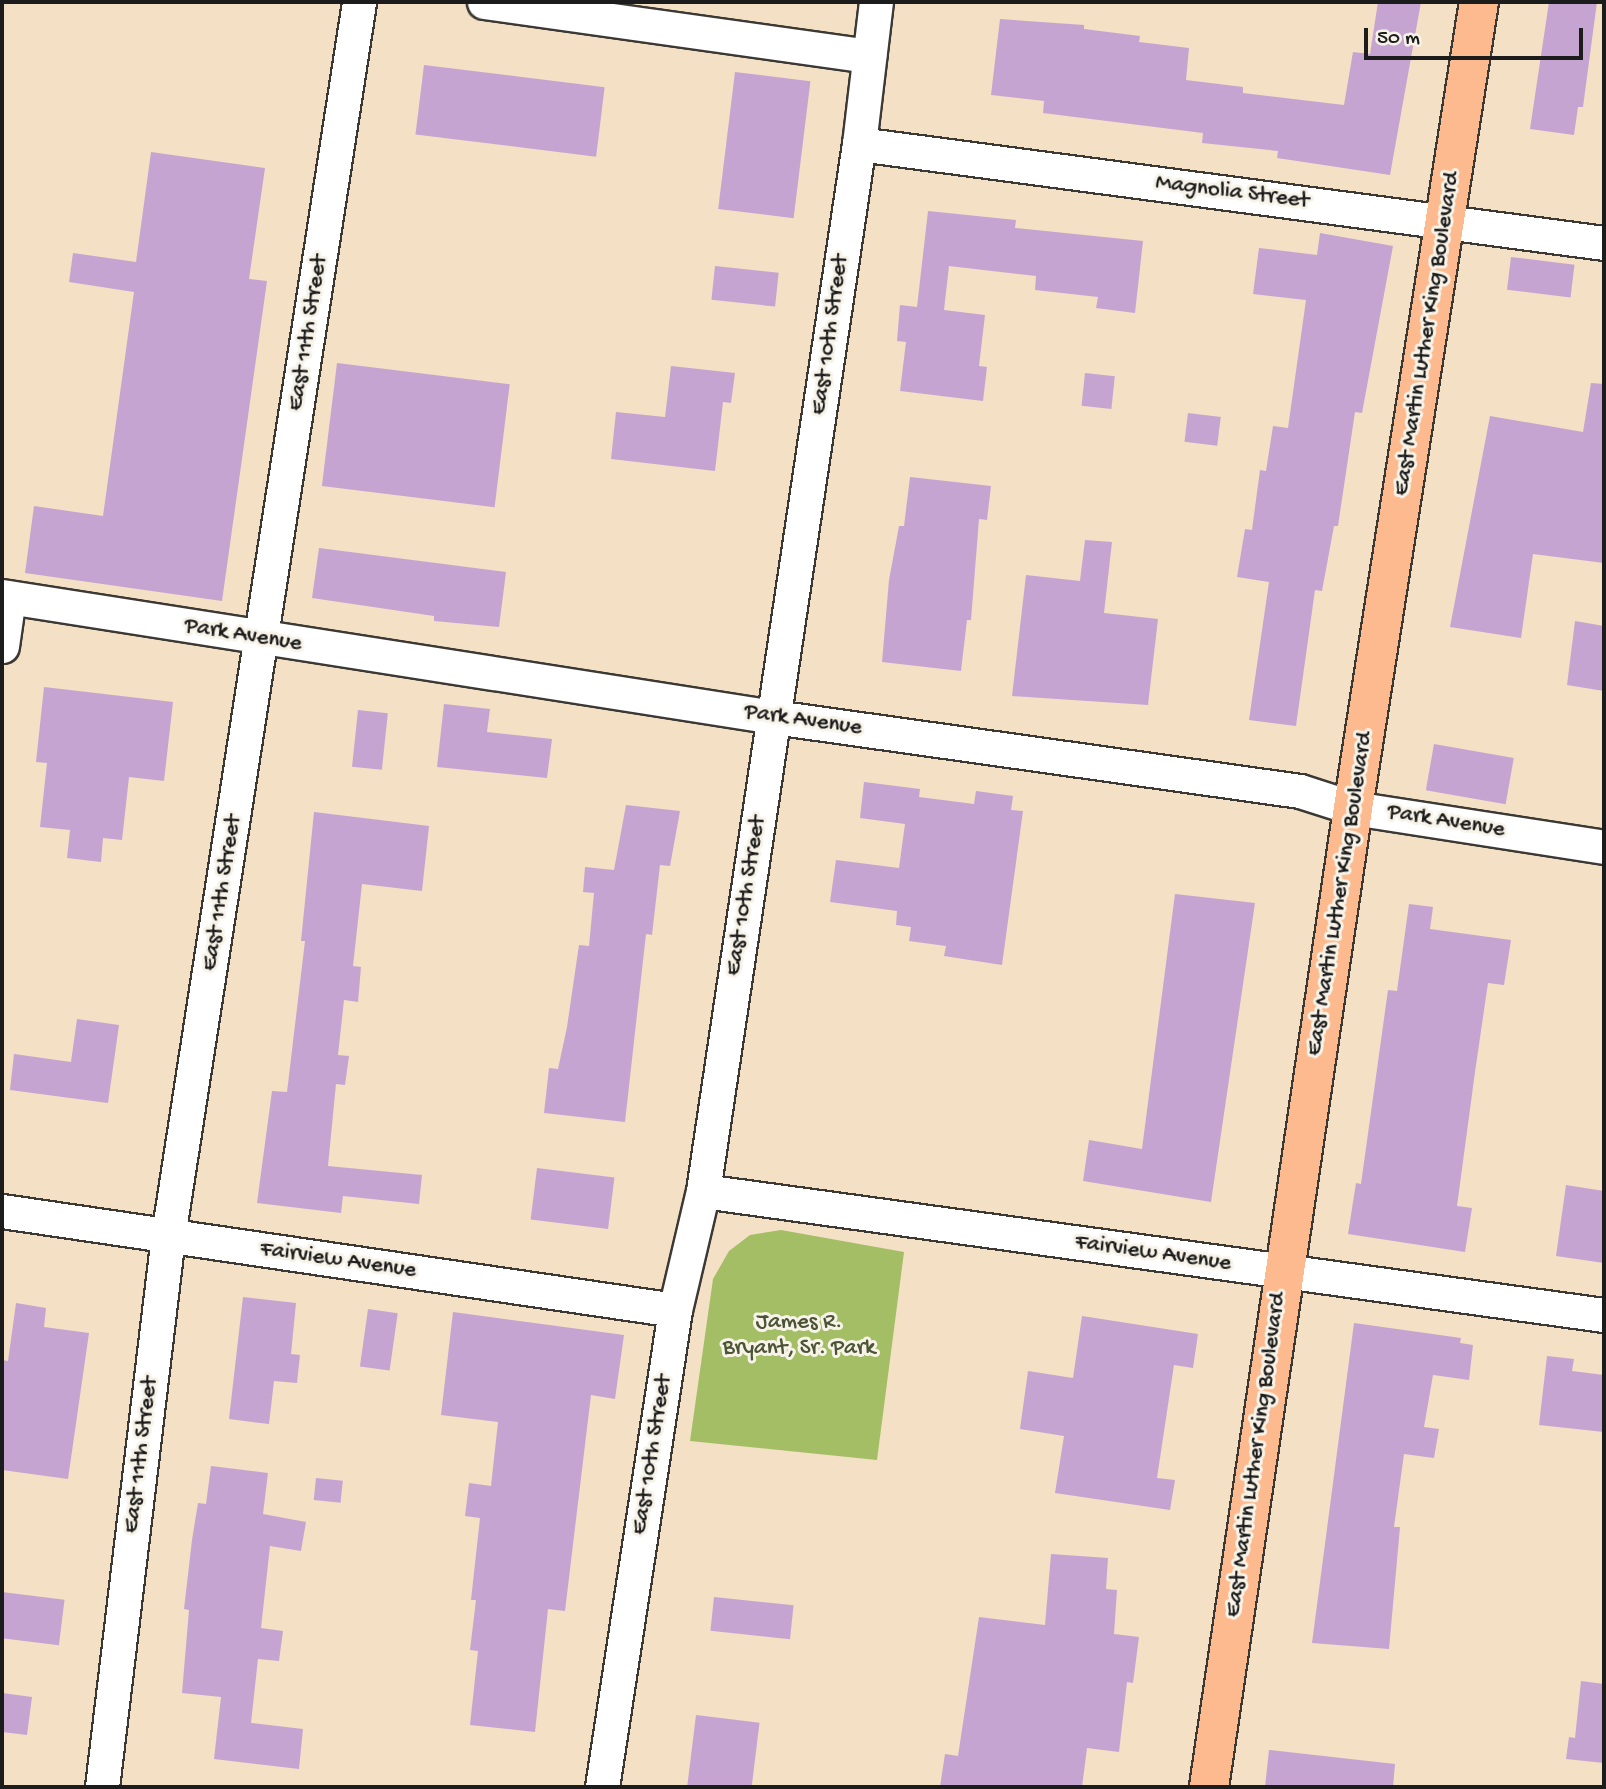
<!DOCTYPE html>
<style>
body{margin:0}
#map{position:relative;width:1606px;height:1789px;overflow:hidden;background:#f3e0c5;font-family:"Gochi Hand",sans-serif}
div>[style]{position:absolute}
[style*='--x']{left:calc(var(--x)*1px);top:calc(var(--y)*1px);width:calc(var(--w)*1px);rotate:calc(var(--a)*1deg)}
.green>*{inset:0;background:#a3be64}
.building>*{inset:0;background:#c6a4d2;transform-origin:0 0}
.roads{filter:drop-shadow(2px 0 #3c3935) drop-shadow(-2px 0 #3c3935) drop-shadow(0 2px #3c3935) drop-shadow(0 -2px #3c3935)}
.minor>*{height:33px;margin:-16.5px;padding:0 16.5px;transform-origin:16.5px;border-radius:16.5px;background:#fff}
.primary>*{height:38px;margin:-19px;padding:0 19px;transform-origin:19px;border-radius:19px;background:#fcba8e}
span{translate:-50% -50%;white-space:nowrap;text-align:center;line-height:1.15;-webkit-text-stroke:6px #f7f3e8;paint-order:stroke}
.street-label{font-size:23px;color:#1c1c1c}
.park-label{font-size:23px;color:#4b5535}
.frame{position:absolute;inset:0;border:4px solid #1c1c1c;pointer-events:none}
.scale{position:absolute;left:1364px;top:28px;width:219px;height:32px;box-sizing:border-box;border:4px solid #1c1c1c;border-top:0;padding-left:9px;font-size:21px;line-height:24px;white-space:nowrap;color:#1c1c1c;-webkit-text-stroke:5px #f7f3e8;paint-order:stroke}
</style>
<div id="map">
<div class="green">
<i style="clip-path:polygon(781px 1230px,904px 1252px,877px 1460px,690px 1441px,713px 1279px,729px 1251px,750px 1235px)"></i>
</div>
<div class="building">
<i style="clip-path:polygon(1378px 2px,1421px 2px,1390px 175px,1277px 158px,1278px 151px,1202px 143px,1203px 133px,1043px 113px,1044px 101px,991px 95px,1000px 19px,1084px 25px,1084px 29px,1140px 36px,1139px 42px,1189px 48px,1186px 80px,1243px 87px,1243px 93px,1344px 105px,1353px 52px,1370px 54px)"></i>
<i style="clip-path:polygon(1549px 2px,1597px 2px,1583px 107px,1578px 107px,1574px 135px,1530px 129px)"></i>
<i style="left:424px;top:65px;width:182px;height:70px;rotate:7deg"></i>
<i style="left:735px;top:72px;width:76px;height:138px;rotate:7deg"></i>
<i style="clip-path:polygon(151px 152px,265px 168px,249px 279px,267px 281px,222px 601px,25px 573px,34px 506px,103px 516px,134px 292px,69px 282px,73px 253px,136px 262px)"></i>
<i style="clip-path:polygon(928px 211px,1016px 220px,1015px 228px,1143px 241px,1135px 313px,1096px 308px,1098px 297px,1035px 290px,1036px 276px,949px 266px,944px 310px,985px 315px,979px 366px,987px 367px,983px 401px,900px 391px,906px 342px,897px 341px,900px 305px,917px 307px)"></i>
<i style="clip-path:polygon(1320px 233px,1393px 246px,1362px 413px,1355px 412px,1338px 526px,1334px 526px,1322px 591px,1315px 590px,1296px 726px,1249px 720px,1269px 582px,1237px 577px,1245px 529px,1252px 530px,1260px 470px,1266px 471px,1273px 426px,1288px 428px,1306px 300px,1253px 294px,1259px 248px,1317px 255px)"></i>
<i style="left:1511px;top:257px;width:64px;height:33px;rotate:7deg"></i>
<i style="left:715px;top:266px;width:64px;height:34px;rotate:6deg"></i>
<i style="left:337px;top:363px;width:174px;height:124px;rotate:7deg"></i>
<i style="clip-path:polygon(671px 366px,735px 373px,731px 403px,723px 402px,715px 471px,611px 459px,616px 412px,665px 417px)"></i>
<i style="left:1085px;top:373px;width:30px;height:33px;rotate:6deg"></i>
<i style="clip-path:polygon(1591px 383px,1604px 384px,1604px 563px,1533px 554px,1521px 638px,1450px 627px,1490px 416px,1583px 432px)"></i>
<i style="left:1188px;top:413px;width:33px;height:29px;rotate:7deg"></i>
<i style="clip-path:polygon(910px 477px,991px 486px,987px 520px,979px 519px,971px 620px,967px 620px,961px 671px,882px 662px,889px 580px,899px 526px,904px 526px)"></i>
<i style="clip-path:polygon(1085px 540px,1112px 542px,1104px 613px,1158px 619px,1148px 705px,1012px 696px,1026px 575px,1080px 581px)"></i>
<i style="clip-path:polygon(319px 548px,506px 572px,499px 627px,434px 621px,434px 616px,312px 598px)"></i>
<i style="clip-path:polygon(1575px 621px,1604px 626px,1604px 691px,1567px 685px)"></i>
<i style="clip-path:polygon(44px 687px,173px 702px,164px 781px,129px 777px,122px 840px,103px 838px,101px 862px,67px 858px,70px 830px,40px 827px,47px 763px,36px 762px)"></i>
<i style="clip-path:polygon(444px 704px,490px 709px,487px 732px,552px 739px,547px 778px,437px 767px)"></i>
<i style="left:358px;top:710px;width:30px;height:57px;rotate:6deg"></i>
<i style="left:1434px;top:744px;width:81px;height:47px;rotate:10deg"></i>
<i style="clip-path:polygon(864px 782px,920px 789px,919px 797px,974px 804px,976px 791px,1013px 796px,1011px 810px,1023px 811px,1002px 965px,944px 956px,946px 946px,909px 941px,911px 927px,896px 925px,897px 911px,830px 902px,836px 860px,899px 868px,905px 824px,860px 818px)"></i>
<i style="clip-path:polygon(626px 805px,680px 811px,670px 866px,660px 865px,652px 935px,646px 934px,625px 1122px,544px 1113px,549px 1068px,558px 1069px,567px 1027px,579px 945px,589px 946px,594px 893px,583px 892px,585px 867px,614px 870px)"></i>
<i style="clip-path:polygon(314px 812px,429px 826px,422px 891px,362px 884px,353px 966px,361px 967px,358px 1002px,344px 1000px,338px 1055px,349px 1056px,345px 1085px,336px 1084px,328px 1166px,422px 1175px,419px 1204px,343px 1196px,341px 1213px,257px 1203px,272px 1091px,287px 1092px,305px 941px,301px 941px)"></i>
<i style="clip-path:polygon(1175px 894px,1255px 903px,1211px 1202px,1083px 1181px,1089px 1140px,1142px 1149px)"></i>
<i style="clip-path:polygon(1409px 904px,1433px 907px,1430px 929px,1511px 940px,1504px 985px,1488px 983px,1475px 1072px,1457px 1206px,1472px 1208px,1465px 1252px,1348px 1234px,1356px 1183px,1361px 1184px,1388px 990px,1397px 991px)"></i>
<i style="clip-path:polygon(77px 1019px,119px 1025px,108px 1103px,10px 1090px,14px 1054px,71px 1062px)"></i>
<i style="left:537px;top:1168px;width:78px;height:52px;rotate:7deg"></i>
<i style="clip-path:polygon(1566px 1185px,1604px 1191px,1604px 1263px,1556px 1256px)"></i>
<i style="clip-path:polygon(243px 1297px,296px 1303px,291px 1354px,300px 1355px,297px 1383px,274px 1381px,269px 1424px,229px 1419px)"></i>
<i style="clip-path:polygon(16px 1303px,46px 1308px,44px 1327px,89px 1333px,68px 1479px,2px 1470px,2px 1360px,8px 1361px)"></i>
<i style="left:368px;top:1309px;width:30px;height:58px;rotate:8deg"></i>
<i style="clip-path:polygon(453px 1312px,624px 1335px,615px 1399px,591px 1395px,565px 1611px,548px 1609px,535px 1732px,470px 1725px,478px 1651px,470px 1650px,476px 1600px,471px 1600px,480px 1518px,465px 1516px,469px 1483px,491px 1486px,498px 1422px,441px 1415px)"></i>
<i style="clip-path:polygon(1082px 1316px,1198px 1334px,1193px 1368px,1174px 1365px,1157px 1478px,1175px 1480px,1170px 1510px,1055px 1493px,1064px 1436px,1020px 1429px,1028px 1371px,1073px 1378px)"></i>
<i style="clip-path:polygon(1354px 1323px,1461px 1338px,1460px 1343px,1473px 1345px,1469px 1380px,1433px 1375px,1424px 1427px,1439px 1429px,1434px 1458px,1404px 1454px,1394px 1527px,1400px 1527px,1389px 1649px,1312px 1643px)"></i>
<i style="clip-path:polygon(1547px 1356px,1574px 1359px,1572px 1371px,1604px 1375px,1604px 1432px,1539px 1425px)"></i>
<i style="clip-path:polygon(211px 1466px,268px 1473px,263px 1514px,306px 1522px,301px 1551px,270px 1546px,261px 1628px,283px 1631px,279px 1661px,258px 1659px,251px 1723px,303px 1729px,299px 1769px,214px 1759px,221px 1697px,182px 1693px,189px 1610px,184px 1609px,192px 1540px,198px 1503px,206px 1504px)"></i>
<i style="left:316px;top:1478px;width:27px;height:22px;rotate:6deg"></i>
<i style="clip-path:polygon(1051px 1554px,1108px 1558px,1106px 1589px,1117px 1590px,1114px 1634px,1139px 1637px,1133px 1683px,1127px 1682px,1119px 1752px,1087px 1748px,1082px 1787px,940px 1787px,945px 1754px,958px 1756px,979px 1617px,1045px 1625px)"></i>
<i style="left:2px;top:1592px;width:63px;height:46px;rotate:7deg"></i>
<i style="left:714px;top:1597px;width:80px;height:34px;rotate:6deg"></i>
<i style="clip-path:polygon(1581px 1681px,1604px 1684px,1604px 1763px,1566px 1759px,1569px 1737px,1575px 1738px)"></i>
<i style="clip-path:polygon(2px 1693px,32px 1697px,27px 1735px,2px 1732px)"></i>
<i style="left:696px;top:1715px;width:64px;height:72px;rotate:7deg"></i>
<i style="clip-path:polygon(1269px 1750px,1395px 1764px,1393px 1787px,1265px 1787px)"></i>
</div>
<div class="roads">
<div class="minor">
<i style="--x:484;--y:2;--w:389;--a:8"></i>
<i style="--x:859;--y:144;--w:752;--a:7.57"></i>
<i style="--x:2;--y:596;--w:781;--a:8.91"></i>
<i style="--x:774;--y:717;--w:531;--a:8.01"></i>
<i style="--x:1300;--y:791;--w:56;--a:17.8"></i>
<i style="--x:1353;--y:808;--w:254;--a:8.8"></i>
<i style="--x:2;--y:646;--w:49;--a:-81.9"></i>
<i style="--x:703;--y:1191;--w:909;--a:7.84"></i>
<i style="--x:2;--y:1211;--w:680;--a:8.37"></i>
<i style="--x:102;--y:1787;--w:555;--a:-83.17"></i>
<i style="--x:168;--y:1236;--w:1249;--a:-81.2"></i>
<i style="--x:602;--y:1787;--w:483;--a:-81.3"></i>
<i style="--x:675;--y:1310;--w:122;--a:-76.8"></i>
<i style="--x:703;--y:1191;--w:1059;--a:-81.53"></i>
<i style="--x:859;--y:144;--w:143;--a:-83.2"></i>
</div>
<div class="primary">
<i style="--x:1209;--y:1787;--w:990;--a:-81.63"></i>
<i style="--x:1353;--y:808;--w:816;--a:-81.12"></i>
</div>
</div>
<div class="street-label">
<span style="left:1232px;top:193px;rotate:7deg">Magnolia Street</span>
<span style="left:309px;top:333px;rotate:-81deg">East 11th Street</span>
<span style="left:1428px;top:334px;rotate:-81deg">East Martin Luther King Boulevard</span>
<span style="left:831px;top:335px;rotate:-82deg">East 10th Street</span>
<span style="left:243px;top:636px;rotate:9deg">Park Avenue</span>
<span style="left:803px;top:721px;rotate:8deg">Park Avenue</span>
<span style="left:1446px;top:822px;rotate:9deg">Park Avenue</span>
<span style="left:223px;top:893px;rotate:-81deg">East 11th Street</span>
<span style="left:1341px;top:894px;rotate:-81deg">East Martin Luther King Boulevard</span>
<span style="left:747px;top:896px;rotate:-81deg">East 10th Street</span>
<span style="left:1153px;top:1254px;rotate:8deg">Fairview Avenue</span>
<span style="left:338px;top:1261px;rotate:8deg">Fairview Avenue</span>
<span style="left:142px;top:1455px;rotate:-83deg">East 11th Street</span>
<span style="left:653px;top:1455px;rotate:-81deg">East 10th Street</span>
<span style="left:1257px;top:1455px;rotate:-82deg">East Martin Luther King Boulevard</span>
</div>
<div class="park-label">
<span style="left:799px;top:1336px">James R.<br>Bryant, Sr. Park</span>
</div>
<div class="frame"></div>
<div class="scale">50 m</div>
</div>
